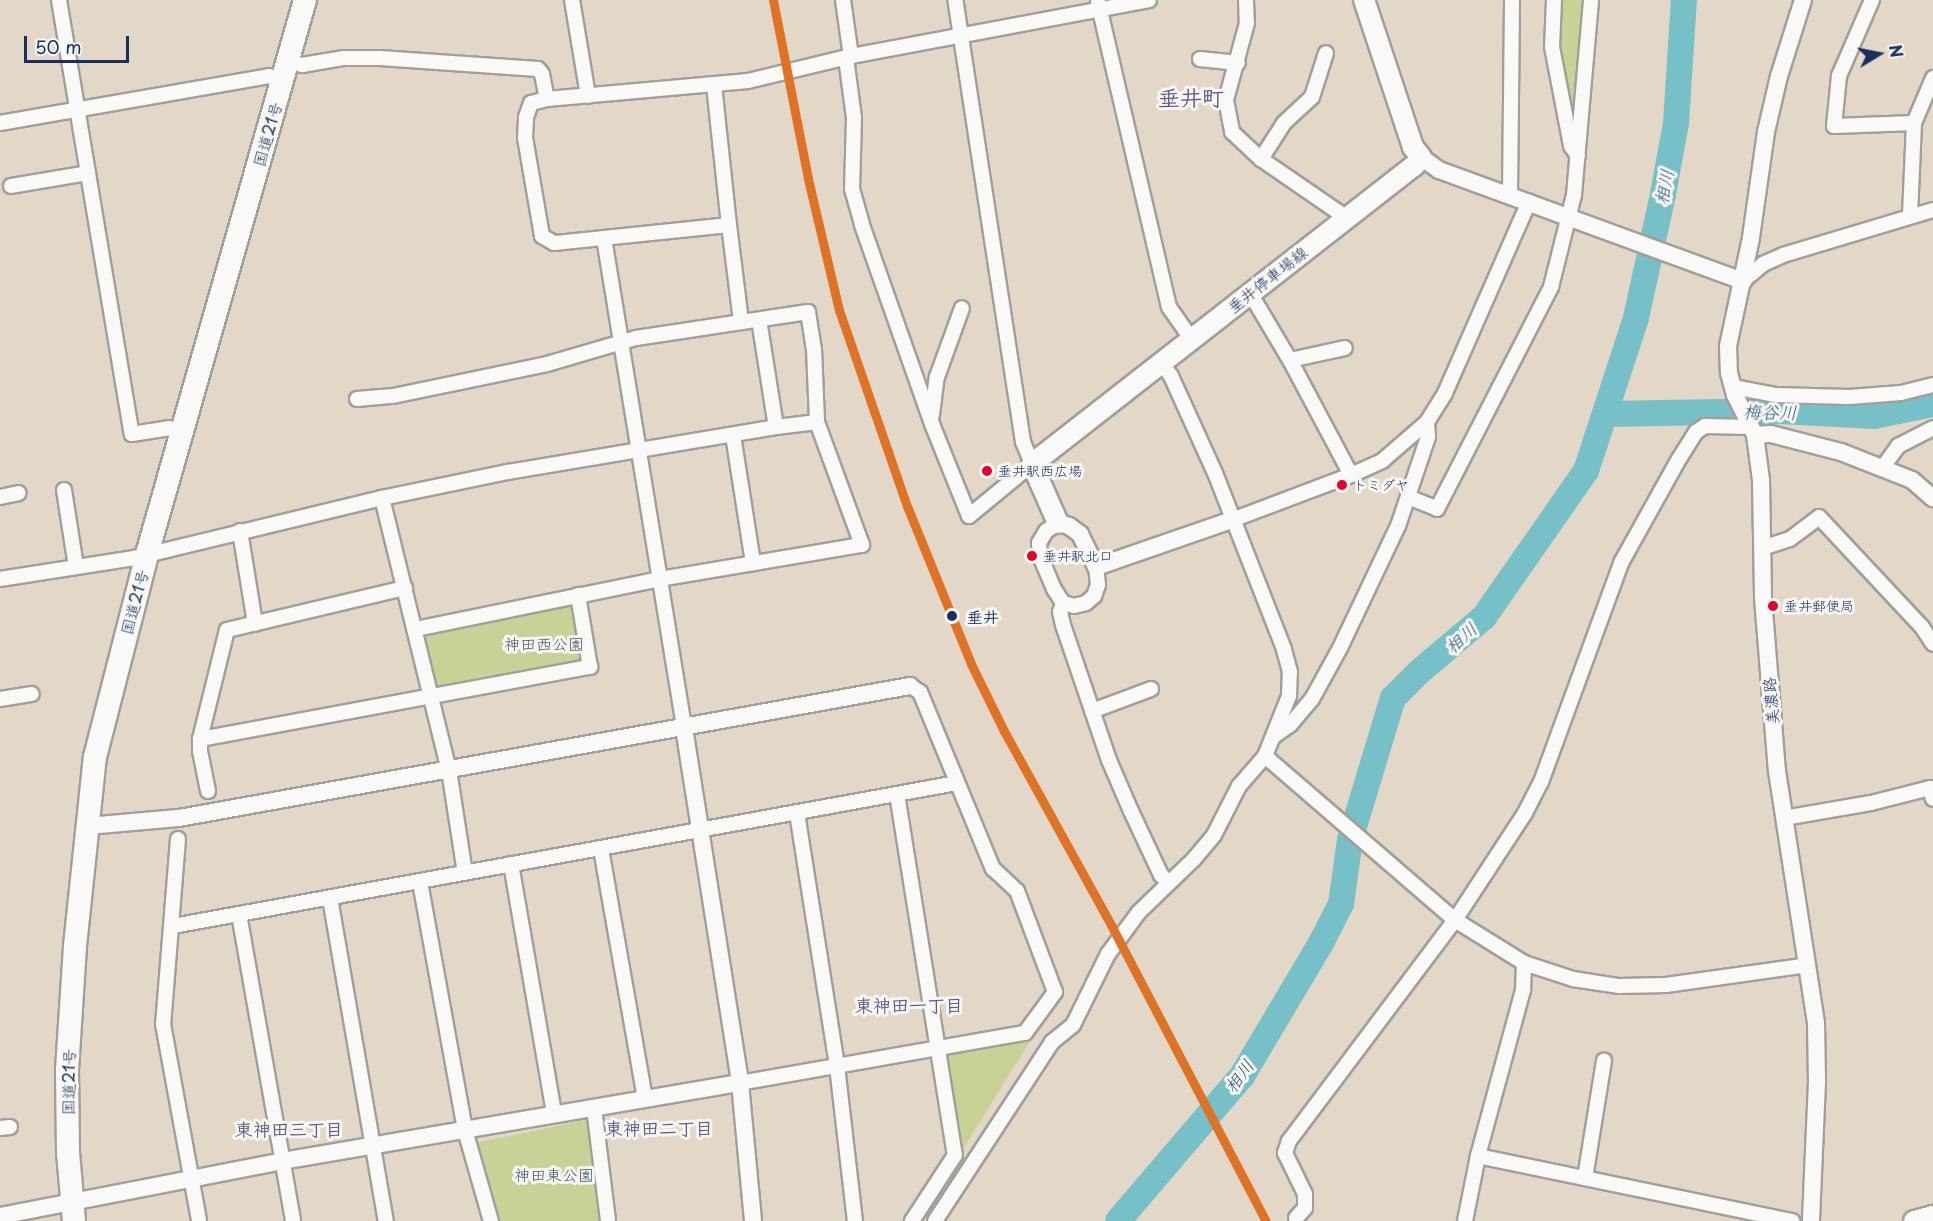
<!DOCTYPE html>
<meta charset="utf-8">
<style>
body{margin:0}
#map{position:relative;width:1933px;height:1221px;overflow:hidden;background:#e3d8c7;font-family:"Playpen Sans","Klee One",sans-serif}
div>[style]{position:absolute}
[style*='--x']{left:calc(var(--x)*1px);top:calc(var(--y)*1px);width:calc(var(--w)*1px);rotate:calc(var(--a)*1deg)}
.green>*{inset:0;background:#cad197;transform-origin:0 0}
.river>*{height:26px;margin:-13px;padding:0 13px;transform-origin:13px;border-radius:13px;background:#78c0c7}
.roads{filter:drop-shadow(2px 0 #a29f9b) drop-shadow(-2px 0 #a29f9b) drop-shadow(0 2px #a29f9b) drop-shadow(0 -2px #a29f9b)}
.minor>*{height:14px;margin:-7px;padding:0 7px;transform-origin:7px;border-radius:7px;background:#fbf9f7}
.tertiary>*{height:16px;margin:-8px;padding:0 8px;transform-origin:8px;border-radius:8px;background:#fbf9f7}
.secondary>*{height:20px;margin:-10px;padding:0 10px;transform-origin:10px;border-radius:10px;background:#fbf9f7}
.trunk>*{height:22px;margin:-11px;padding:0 11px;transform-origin:11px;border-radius:11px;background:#fbf9f7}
.rail-1>*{height:9px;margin:-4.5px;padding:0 4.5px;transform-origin:4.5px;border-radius:4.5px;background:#de7227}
.dots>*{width:16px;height:16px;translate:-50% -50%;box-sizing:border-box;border:3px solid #f6f6f2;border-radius:50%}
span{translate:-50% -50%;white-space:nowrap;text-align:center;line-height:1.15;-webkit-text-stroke:6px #f6f6f2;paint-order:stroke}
.bus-label{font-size:14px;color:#1b2f5e}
.left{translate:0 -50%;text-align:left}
.street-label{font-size:16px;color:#1b2f5e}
.stop-label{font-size:16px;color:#1b2f5e;font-weight:700}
.park-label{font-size:16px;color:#425662}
.water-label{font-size:18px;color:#29577e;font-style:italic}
.neighbourhood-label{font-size:18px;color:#625a85;font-weight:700}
.district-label{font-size:22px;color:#625a85;font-weight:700}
.north{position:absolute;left:1849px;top:24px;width:60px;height:60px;-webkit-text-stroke:4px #f6f6f2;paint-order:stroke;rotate:80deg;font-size:16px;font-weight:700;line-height:24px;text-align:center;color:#1b2f5e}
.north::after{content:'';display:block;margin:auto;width:21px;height:27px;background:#1b2f5e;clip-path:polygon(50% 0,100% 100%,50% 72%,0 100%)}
.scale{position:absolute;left:24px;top:36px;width:105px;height:27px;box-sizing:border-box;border:3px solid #1b2f5e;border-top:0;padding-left:8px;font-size:18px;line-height:21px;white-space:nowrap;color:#1b2f5e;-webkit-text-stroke:4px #f6f6f2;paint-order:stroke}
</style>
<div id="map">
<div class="green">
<i style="clip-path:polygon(1556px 0,1587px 0,1576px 140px,1553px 44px)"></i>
<i style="left:576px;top:602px;width:66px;height:157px;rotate:78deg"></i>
<i style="clip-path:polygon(1030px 1041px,957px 1159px,942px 1056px)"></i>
<i style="clip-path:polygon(595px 1118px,608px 1221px,497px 1221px,475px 1143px)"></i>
</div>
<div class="river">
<i style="--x:1606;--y:414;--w:171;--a:-1"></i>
<i style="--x:1777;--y:411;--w:97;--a:3"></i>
<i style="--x:1874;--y:416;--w:60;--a:-11.5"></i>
<i style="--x:1118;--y:1221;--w:191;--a:-49.5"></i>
<i style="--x:1242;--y:1076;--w:157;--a:-59.3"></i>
<i style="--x:1322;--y:941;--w:42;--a:-62.8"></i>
<i style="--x:1341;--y:904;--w:65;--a:-82"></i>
<i style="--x:1350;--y:840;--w:148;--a:-73.2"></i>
<i style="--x:1393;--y:698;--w:37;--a:-45"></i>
<i style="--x:1419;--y:672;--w:85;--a:-40.2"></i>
<i style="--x:1484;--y:617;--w:178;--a:-55.1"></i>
<i style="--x:1586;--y:471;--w:161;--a:-71.9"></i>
<i style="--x:1636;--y:318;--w:127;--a:-77.7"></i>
<i style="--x:1663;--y:194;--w:72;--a:-79.6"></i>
<i style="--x:1676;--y:123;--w:123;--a:-86.3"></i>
</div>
<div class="roads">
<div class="minor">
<i style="--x:59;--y:0;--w:440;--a:80.5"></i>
<i style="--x:132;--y:434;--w:37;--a:-9"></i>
<i style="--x:169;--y:428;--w:14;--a:21"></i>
<i style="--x:572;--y:0;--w:97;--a:80.5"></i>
<i style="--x:843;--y:0;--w:57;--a:81.9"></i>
<i style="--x:1246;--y:0;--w:23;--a:88"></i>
<i style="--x:1247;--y:23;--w:80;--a:105.3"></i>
<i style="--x:1226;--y:100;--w:33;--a:79"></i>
<i style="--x:1232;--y:132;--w:40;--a:43"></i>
<i style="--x:1261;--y:159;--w:104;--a:34.5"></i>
<i style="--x:1554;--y:0;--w:47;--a:92.4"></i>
<i style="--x:1552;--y:47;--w:101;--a:79.1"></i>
<i style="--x:1571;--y:146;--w:12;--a:55"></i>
<i style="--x:1872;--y:0;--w:83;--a:113.5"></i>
<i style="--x:1839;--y:76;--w:50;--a:95.7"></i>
<i style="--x:1834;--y:126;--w:80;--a:-2.1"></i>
<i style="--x:1098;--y:2;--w:313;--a:76.9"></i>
<i style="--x:1169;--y:307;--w:39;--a:55"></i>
<i style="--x:846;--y:58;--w:61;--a:82.4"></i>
<i style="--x:854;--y:118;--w:71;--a:91.6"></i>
<i style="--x:852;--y:189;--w:37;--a:74"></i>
<i style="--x:862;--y:225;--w:211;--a:70.6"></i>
<i style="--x:932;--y:424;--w:99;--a:68.1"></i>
<i style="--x:969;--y:516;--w:82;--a:-39.5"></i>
<i style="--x:1032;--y:464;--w:24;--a:-112"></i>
<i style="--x:1023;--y:442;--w:447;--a:-98.7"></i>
<i style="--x:1200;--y:59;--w:38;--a:6"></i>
<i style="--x:288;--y:61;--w:15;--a:16"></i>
<i style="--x:302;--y:65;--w:43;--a:-9.5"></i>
<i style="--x:344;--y:58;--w:36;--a:0"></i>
<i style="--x:380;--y:58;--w:158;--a:4"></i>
<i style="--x:538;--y:69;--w:6;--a:51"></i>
<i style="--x:542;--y:74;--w:25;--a:79"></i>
<i style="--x:714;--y:85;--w:141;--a:83.9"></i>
<i style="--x:729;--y:225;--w:176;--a:174.1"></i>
<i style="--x:554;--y:243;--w:14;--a:-150"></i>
<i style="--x:542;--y:236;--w:99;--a:-99.8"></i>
<i style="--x:525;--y:138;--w:21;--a:-87"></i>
<i style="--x:526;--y:117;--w:15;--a:-70"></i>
<i style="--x:531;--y:103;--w:16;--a:-14"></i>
<i style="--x:547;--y:99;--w:202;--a:-5.1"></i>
<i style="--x:748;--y:81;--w:106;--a:-13.6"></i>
<i style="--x:851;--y:56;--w:303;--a:-10.6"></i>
<i style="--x:0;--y:123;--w:273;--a:-9.9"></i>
<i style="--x:269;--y:76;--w:14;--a:17"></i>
<i style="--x:1261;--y:159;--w:43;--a:-57.4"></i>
<i style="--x:1284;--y:123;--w:38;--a:-43"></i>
<i style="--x:1312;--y:97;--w:46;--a:-72.3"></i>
<i style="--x:11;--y:186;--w:78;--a:-9.6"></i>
<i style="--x:1510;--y:194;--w:194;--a:-89.4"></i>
<i style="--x:1910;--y:215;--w:92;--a:-87.5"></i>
<i style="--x:1914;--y:123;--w:49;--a:-67.1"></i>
<i style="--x:729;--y:225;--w:98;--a:82.9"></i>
<i style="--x:604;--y:238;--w:496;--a:80.7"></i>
<i style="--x:1743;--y:281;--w:26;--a:-40"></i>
<i style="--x:1763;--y:264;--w:22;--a:-24"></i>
<i style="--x:1783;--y:255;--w:157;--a:-16.7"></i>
<i style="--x:1250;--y:293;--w:80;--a:59.3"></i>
<i style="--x:1291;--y:362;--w:128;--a:62"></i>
<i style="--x:1290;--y:360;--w:56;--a:-12.3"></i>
<i style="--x:1733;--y:387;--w:44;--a:10.5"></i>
<i style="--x:1776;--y:395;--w:73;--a:1.6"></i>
<i style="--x:1849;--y:397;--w:52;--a:-4.4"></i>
<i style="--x:1901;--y:393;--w:33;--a:-14"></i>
<i style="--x:357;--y:399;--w:36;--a:-5"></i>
<i style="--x:393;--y:396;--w:157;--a:-11.7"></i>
<i style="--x:547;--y:364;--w:93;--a:-16.3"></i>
<i style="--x:636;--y:338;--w:174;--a:-8.6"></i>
<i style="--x:808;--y:312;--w:37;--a:81"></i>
<i style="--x:814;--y:349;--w:73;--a:87.6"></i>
<i style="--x:932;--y:415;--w:38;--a:-83"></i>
<i style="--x:937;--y:377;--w:73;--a:-70.1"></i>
<i style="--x:733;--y:435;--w:130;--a:81.1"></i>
<i style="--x:1883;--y:467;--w:26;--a:-54"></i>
<i style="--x:1898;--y:446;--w:39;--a:-27"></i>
<i style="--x:64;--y:490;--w:78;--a:81.1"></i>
<i style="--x:0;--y:497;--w:19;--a:-12"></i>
<i style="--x:1408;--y:497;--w:31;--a:22"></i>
<i style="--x:1437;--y:509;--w:250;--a:-62.8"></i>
<i style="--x:1551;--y:287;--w:95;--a:-76"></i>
<i style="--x:1574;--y:195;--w:196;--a:-85"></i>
<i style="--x:382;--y:498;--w:280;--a:76.2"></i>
<i style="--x:449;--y:770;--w:104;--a:81.2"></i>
<i style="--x:1232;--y:520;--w:127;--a:-20.7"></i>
<i style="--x:1351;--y:475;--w:34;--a:-24"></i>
<i style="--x:1382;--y:461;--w:60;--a:-40.9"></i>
<i style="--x:1427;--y:422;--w:34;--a:-58"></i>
<i style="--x:1445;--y:393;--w:209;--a:-66.3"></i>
<i style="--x:1058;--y:523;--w:14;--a:146"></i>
<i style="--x:1046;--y:531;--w:14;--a:120"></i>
<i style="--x:1039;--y:543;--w:13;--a:86"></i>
<i style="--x:1040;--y:556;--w:36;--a:67"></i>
<i style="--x:1054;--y:589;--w:17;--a:57"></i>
<i style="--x:1063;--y:603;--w:11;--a:15"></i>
<i style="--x:1074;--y:606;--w:12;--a:-14"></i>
<i style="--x:1086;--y:603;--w:11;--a:-41"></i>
<i style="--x:1094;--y:596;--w:12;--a:-70"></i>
<i style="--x:1098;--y:585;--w:18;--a:-96"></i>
<i style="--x:240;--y:531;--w:94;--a:80.8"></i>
<i style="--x:1762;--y:548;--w:29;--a:-18"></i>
<i style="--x:1790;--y:539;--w:36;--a:-37"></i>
<i style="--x:1819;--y:517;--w:151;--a:46.9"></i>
<i style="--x:1922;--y:627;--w:20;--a:57"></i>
<i style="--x:0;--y:579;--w:136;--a:-8.9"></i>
<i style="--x:134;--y:558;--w:255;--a:-13.6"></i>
<i style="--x:382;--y:498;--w:129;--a:-11.7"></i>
<i style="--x:508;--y:472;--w:272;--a:-9.5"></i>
<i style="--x:1063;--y:603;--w:9;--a:108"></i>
<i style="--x:1060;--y:612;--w:13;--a:77"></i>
<i style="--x:1063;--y:625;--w:143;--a:71.2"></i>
<i style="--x:1109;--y:760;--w:56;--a:66.7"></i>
<i style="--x:1131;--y:811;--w:71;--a:64.9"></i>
<i style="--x:1161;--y:875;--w:10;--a:45"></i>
<i style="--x:416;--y:629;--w:249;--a:-11.6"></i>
<i style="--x:660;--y:579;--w:205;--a:-9.6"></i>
<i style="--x:862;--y:545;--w:131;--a:-110.1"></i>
<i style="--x:817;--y:422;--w:41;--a:173"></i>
<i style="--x:776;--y:427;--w:108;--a:-99"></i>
<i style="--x:0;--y:699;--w:32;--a:-9"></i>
<i style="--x:1092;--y:711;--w:63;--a:-20.4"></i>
<i style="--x:1274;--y:736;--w:19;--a:-35"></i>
<i style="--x:1290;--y:725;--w:34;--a:-50"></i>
<i style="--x:1312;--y:699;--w:58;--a:-61.2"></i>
<i style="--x:1340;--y:648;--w:135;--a:-64.6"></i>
<i style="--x:1398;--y:526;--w:94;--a:-71.4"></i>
<i style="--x:1428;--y:437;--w:15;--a:-94"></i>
<i style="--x:200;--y:739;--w:397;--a:-10.5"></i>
<i style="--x:590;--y:667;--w:73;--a:-99.5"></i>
<i style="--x:1265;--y:756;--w:251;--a:40.8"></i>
<i style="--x:1455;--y:920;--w:81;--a:31.9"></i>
<i style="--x:1524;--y:963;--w:52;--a:18.1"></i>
<i style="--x:1573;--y:979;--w:47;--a:8.7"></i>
<i style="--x:1619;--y:986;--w:47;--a:-1.2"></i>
<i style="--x:1666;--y:985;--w:143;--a:-8"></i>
<i style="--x:208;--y:791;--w:41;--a:-101.3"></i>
<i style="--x:200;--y:751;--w:12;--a:-90"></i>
<i style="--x:200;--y:739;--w:112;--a:-76.1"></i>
<i style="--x:227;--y:630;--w:183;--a:-13.3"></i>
<i style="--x:897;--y:794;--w:366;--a:80.9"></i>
<i style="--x:955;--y:1155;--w:79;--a:123.1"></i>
<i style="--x:797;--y:813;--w:256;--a:81"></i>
<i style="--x:837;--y:1066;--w:156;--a:83.4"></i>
<i style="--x:1784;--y:818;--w:88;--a:-9.8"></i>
<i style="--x:1871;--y:803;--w:61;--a:-14.3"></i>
<i style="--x:1930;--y:788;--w:11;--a:75"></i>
<i style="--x:178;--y:839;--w:186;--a:94.6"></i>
<i style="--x:163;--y:1024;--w:200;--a:79.6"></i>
<i style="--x:601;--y:849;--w:254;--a:80"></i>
<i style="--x:511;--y:864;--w:254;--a:80.2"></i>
<i style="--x:420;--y:882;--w:252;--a:79.7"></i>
<i style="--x:465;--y:1130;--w:95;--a:74.1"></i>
<i style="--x:330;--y:898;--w:328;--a:80.2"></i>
<i style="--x:239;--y:914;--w:312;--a:80"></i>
<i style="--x:173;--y:926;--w:797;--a:-10.34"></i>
<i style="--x:1524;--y:963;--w:27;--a:92"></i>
<i style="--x:1523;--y:990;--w:172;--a:105.2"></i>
<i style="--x:1478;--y:1156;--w:321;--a:11.7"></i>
<i style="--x:740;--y:1083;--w:289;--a:-10"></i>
<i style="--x:1025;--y:1033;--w:51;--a:-53.8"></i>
<i style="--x:1055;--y:992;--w:108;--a:-110.6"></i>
<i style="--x:1017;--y:891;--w:33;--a:-137"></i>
<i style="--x:993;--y:869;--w:191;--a:-112.4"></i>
<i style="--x:920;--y:692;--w:12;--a:-149"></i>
<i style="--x:594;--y:1108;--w:114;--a:82.9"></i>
<i style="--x:0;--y:1128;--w:10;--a:-6"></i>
<i style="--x:1585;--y:1178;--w:119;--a:-80.8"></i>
<i style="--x:1296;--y:1218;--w:13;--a:-48"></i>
<i style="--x:1305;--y:1208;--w:14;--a:-90"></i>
<i style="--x:1305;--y:1194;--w:46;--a:-116"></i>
<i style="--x:1285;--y:1153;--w:13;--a:-72"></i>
<i style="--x:1289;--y:1141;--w:276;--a:-53.1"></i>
<i style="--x:1455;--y:920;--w:128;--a:-56.8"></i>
<i style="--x:1525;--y:813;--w:35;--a:-63"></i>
<i style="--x:1541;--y:782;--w:233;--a:-69.9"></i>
<i style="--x:1621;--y:563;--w:119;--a:-60.9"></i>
<i style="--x:1679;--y:459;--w:32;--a:-58"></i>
<i style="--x:1696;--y:432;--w:11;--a:-34"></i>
<i style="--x:1705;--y:426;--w:46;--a:1.2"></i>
<i style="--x:935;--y:1221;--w:214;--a:-56.8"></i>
<i style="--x:1052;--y:1042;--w:27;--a:-39"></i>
<i style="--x:1073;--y:1025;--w:79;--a:-63.8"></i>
<i style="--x:1108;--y:954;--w:52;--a:-53.6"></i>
<i style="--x:1139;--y:912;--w:76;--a:-43.9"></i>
<i style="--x:1194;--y:859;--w:31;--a:-50"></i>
<i style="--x:1214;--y:835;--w:55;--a:-63"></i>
<i style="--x:1239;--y:786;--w:40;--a:-49"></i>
<i style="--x:1265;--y:756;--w:65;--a:-68.2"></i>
<i style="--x:1289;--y:696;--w:24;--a:-88"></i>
<i style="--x:1290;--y:672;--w:24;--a:-105"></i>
<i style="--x:1284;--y:649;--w:189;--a:-111.4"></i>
<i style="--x:1215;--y:473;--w:107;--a:-114.4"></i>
<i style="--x:1171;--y:376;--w:17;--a:-126"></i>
<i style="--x:1465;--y:1221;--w:66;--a:-78.7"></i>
</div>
<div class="tertiary">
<i style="--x:1803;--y:0;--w:80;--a:107.5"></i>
<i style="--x:1779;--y:76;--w:57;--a:103.1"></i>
<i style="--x:1766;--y:132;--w:107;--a:98.1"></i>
<i style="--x:1751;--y:238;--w:110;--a:102"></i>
<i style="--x:1728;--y:346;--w:27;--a:88"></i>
<i style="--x:1729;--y:373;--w:23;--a:75"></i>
<i style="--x:1735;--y:395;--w:45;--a:63.4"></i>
<i style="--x:1755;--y:435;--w:45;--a:82.4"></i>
<i style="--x:1761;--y:480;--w:118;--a:89"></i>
<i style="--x:1763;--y:598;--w:174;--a:85.4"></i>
<i style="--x:1777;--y:771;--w:255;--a:81.2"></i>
<i style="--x:1816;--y:1023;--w:59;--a:89"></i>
<i style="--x:1817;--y:1082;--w:139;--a:92.5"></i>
<i style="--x:1421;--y:157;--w:22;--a:36"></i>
<i style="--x:1439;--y:170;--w:324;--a:20.1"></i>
<i style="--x:1755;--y:435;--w:16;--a:-4"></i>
<i style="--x:1771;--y:434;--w:72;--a:14.4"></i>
<i style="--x:1841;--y:452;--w:76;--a:21.5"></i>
<i style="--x:1912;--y:480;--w:28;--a:41"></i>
<i style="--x:1058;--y:523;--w:11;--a:15"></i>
<i style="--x:1069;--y:526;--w:14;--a:36"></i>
<i style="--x:1080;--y:534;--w:37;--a:64"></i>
<i style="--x:1096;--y:567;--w:144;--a:-19.1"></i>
<i style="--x:684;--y:728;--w:359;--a:81"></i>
<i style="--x:740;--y:1083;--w:139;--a:84.6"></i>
<i style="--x:87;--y:826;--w:92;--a:-5"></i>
<i style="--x:179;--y:818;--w:743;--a:-10.24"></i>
<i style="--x:0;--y:1216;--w:287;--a:-11"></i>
<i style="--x:282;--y:1161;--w:465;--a:-9.7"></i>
</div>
<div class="secondary">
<i style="--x:1058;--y:523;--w:64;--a:-113.8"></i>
<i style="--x:1032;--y:464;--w:484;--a:-38"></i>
<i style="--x:1414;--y:166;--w:11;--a:-52"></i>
<i style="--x:1421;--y:157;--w:13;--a:-129"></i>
<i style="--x:1413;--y:147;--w:155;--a:-108.4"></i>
<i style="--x:1914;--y:1221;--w:20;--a:-15"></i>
</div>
<div class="trunk">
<i style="--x:74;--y:1221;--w:68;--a:-95"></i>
<i style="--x:68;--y:1153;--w:83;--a:-90.7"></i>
<i style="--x:67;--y:1070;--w:124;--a:-86.3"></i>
<i style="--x:75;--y:946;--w:190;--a:-84"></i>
<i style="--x:95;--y:757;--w:210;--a:-75.6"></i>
<i style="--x:147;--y:554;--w:576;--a:-74.08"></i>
</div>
</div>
<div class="rail-1">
<i style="--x:773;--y:0;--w:182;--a:78.9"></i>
<i style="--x:808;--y:179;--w:135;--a:76.7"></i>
<i style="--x:839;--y:310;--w:207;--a:70.9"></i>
<i style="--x:907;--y:506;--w:170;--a:67.9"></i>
<i style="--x:971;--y:664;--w:75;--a:63.8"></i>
<i style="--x:1004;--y:731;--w:222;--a:61.1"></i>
<i style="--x:1111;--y:925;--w:334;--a:62.4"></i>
</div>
<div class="dots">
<i style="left:987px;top:471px;background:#e4002b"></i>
<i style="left:1342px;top:485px;background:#e4002b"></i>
<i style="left:1032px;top:556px;background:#e4002b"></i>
<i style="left:1773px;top:606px;background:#e4002b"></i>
<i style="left:952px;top:616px;background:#1b2f5e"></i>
</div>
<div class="bus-label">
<span class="left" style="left:998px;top:471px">垂井駅西広場</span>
<span class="left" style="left:1353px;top:485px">トミダヤ</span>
<span class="left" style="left:1043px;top:556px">垂井駅北口</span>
<span class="left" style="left:1784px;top:606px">垂井郵便局</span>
</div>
<div class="street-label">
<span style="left:267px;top:134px;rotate:-74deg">国道21号</span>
<span style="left:1267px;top:279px;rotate:-38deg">垂井停車場線</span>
<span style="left:134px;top:602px;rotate:-75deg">国道21号</span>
<span style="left:1770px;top:701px;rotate:-95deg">美濃路</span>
<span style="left:68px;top:1082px;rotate:-89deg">国道21号</span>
</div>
<div class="stop-label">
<span class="left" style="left:967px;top:616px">垂井</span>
</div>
<div class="park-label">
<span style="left:544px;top:643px">神田西公園</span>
<span style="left:554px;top:1174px">神田東公園</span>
</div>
<div class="water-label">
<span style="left:1664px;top:187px;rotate:-79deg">相川</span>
<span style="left:1770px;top:412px;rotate:1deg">梅谷川</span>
<span style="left:1461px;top:638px;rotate:-42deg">相川</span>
<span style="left:1239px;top:1076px;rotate:-54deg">相川</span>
</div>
<div class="neighbourhood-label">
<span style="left:909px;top:1005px">東神田一丁目</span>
<span style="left:659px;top:1128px">東神田二丁目</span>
<span style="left:289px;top:1129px">東神田三丁目</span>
</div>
<div class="district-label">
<span style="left:1191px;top:97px">垂井町</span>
</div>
<div class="north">N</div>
<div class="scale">50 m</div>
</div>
